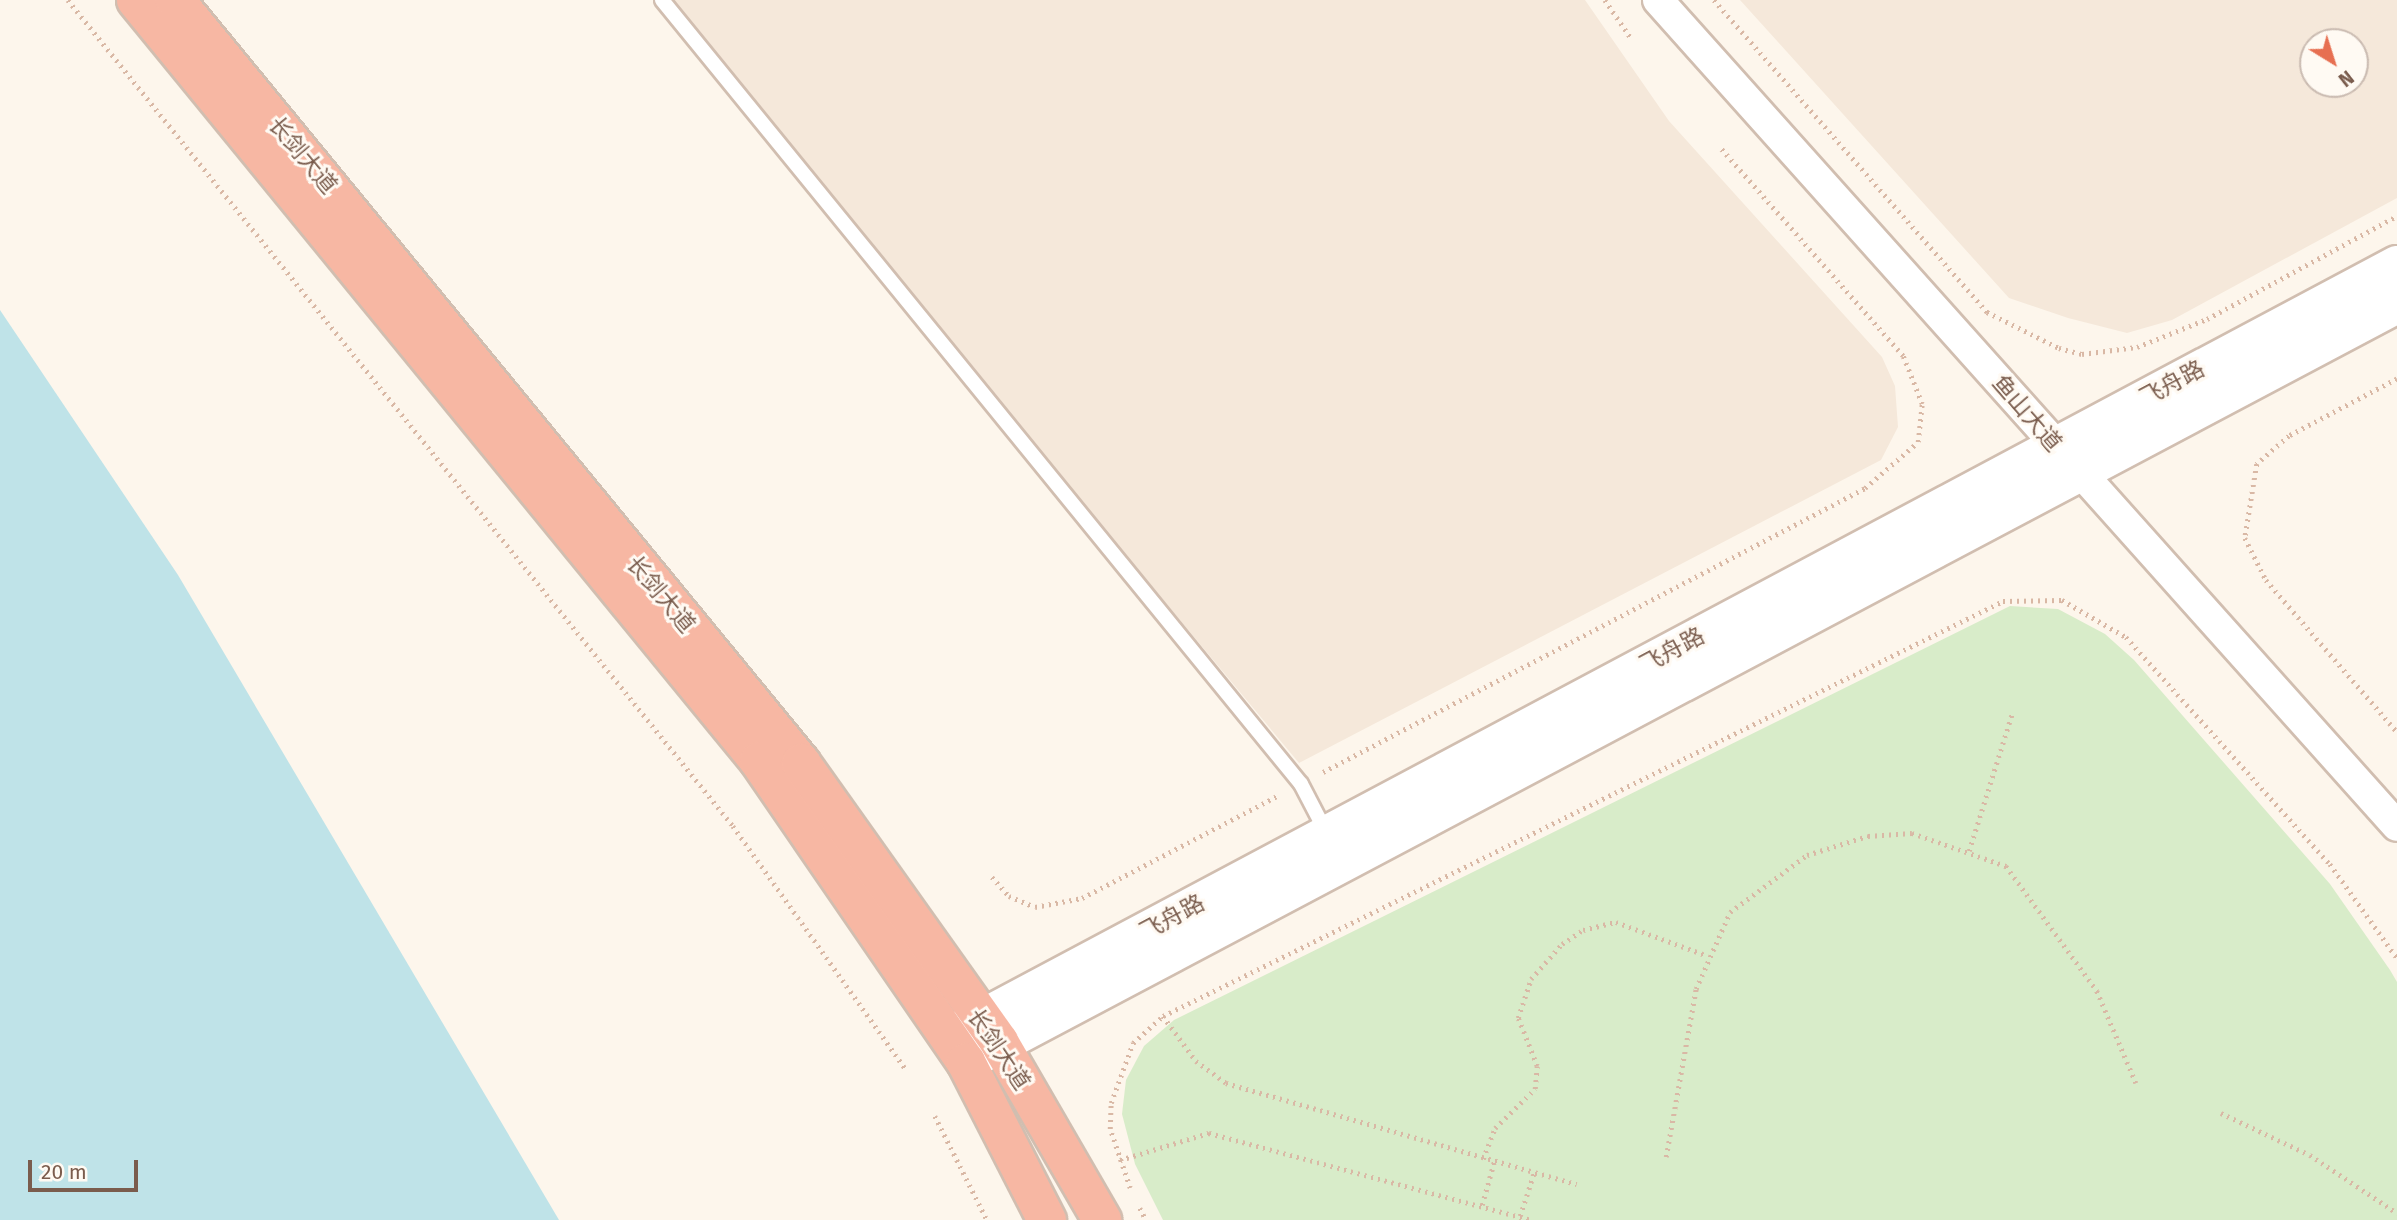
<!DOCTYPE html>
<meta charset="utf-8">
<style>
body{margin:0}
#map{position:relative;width:2397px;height:1220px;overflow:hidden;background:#fdf6ec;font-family:"Fira Sans","Noto Sans SC",sans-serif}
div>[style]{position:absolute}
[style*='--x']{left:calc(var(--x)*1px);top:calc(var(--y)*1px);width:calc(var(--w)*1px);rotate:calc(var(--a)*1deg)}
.residential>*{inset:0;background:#f5e8da}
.green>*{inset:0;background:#d8ecc9}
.water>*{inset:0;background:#bfe3e8}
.path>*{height:4.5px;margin-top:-2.25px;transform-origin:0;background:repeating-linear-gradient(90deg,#d9b8a5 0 2px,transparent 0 7px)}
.roads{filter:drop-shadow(2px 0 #d1beb0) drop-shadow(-2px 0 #d1beb0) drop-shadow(0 2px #d1beb0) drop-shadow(0 -2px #d1beb0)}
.lane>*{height:14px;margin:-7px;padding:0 7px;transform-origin:7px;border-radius:7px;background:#fff}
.street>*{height:30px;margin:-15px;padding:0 15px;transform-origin:15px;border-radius:15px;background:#fff}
.secondary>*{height:38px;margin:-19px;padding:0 19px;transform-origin:19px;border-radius:19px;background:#fff}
.highway>*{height:38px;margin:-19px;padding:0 19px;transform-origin:19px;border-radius:19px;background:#f7b7a3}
span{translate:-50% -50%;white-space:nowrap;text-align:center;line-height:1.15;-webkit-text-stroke:6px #fffaf3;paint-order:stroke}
.street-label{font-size:23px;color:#7a5c4d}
.north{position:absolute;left:2299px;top:28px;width:70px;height:70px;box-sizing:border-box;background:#fffaf3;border:2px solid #cabbb1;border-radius:50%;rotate:142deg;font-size:19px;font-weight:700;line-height:28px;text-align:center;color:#7a5c4d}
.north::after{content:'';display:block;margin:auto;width:24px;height:32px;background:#e76f51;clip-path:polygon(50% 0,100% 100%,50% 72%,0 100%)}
.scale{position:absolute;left:28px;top:1160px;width:110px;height:32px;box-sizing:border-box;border:4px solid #7a5c4d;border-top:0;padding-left:9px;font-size:21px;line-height:24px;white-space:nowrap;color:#7a5c4d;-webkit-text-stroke:5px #fffaf3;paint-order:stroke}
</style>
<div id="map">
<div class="residential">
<i style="clip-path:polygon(663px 0,1585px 0,1669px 121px,1882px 357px,1895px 386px,1898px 427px,1881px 460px,1299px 763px)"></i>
<i style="clip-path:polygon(evenodd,1740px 0,2397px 0,2397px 198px,2172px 320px,2127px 333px,2068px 318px,2009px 298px,1740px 0,2355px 42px,2355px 84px,2313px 84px,2313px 42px,2355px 42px)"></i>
</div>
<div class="green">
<i style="clip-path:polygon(2010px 606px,2058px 609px,2105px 634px,2134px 660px,2330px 884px,2390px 970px,2397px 982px,2397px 1220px,1163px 1220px,1135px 1164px,1122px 1114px,1126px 1080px,1144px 1046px,1174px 1020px)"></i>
</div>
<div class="water">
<i style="clip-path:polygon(0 310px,178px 575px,559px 1220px,0 1220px)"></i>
</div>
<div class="path">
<i style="--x:68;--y:0;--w:1060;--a:51.16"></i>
<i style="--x:733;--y:826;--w:297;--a:54.6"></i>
<i style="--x:1605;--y:0;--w:46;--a:55.6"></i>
<i style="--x:1714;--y:0;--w:415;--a:48.8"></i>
<i style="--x:1987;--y:312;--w:80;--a:26.6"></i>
<i style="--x:2059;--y:348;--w:24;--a:15"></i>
<i style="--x:2082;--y:354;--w:55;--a:-7.3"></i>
<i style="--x:2137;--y:347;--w:75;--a:-21.8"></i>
<i style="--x:2207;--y:319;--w:216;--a:-28.5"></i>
<i style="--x:2397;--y:379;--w:122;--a:152.2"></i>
<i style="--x:2289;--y:436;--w:43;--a:138.8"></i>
<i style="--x:2257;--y:464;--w:75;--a:99.2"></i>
<i style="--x:2245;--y:538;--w:47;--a:63.4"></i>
<i style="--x:2266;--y:580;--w:201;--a:49.2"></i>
<i style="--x:1323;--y:772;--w:612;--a:-27.65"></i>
<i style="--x:1865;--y:488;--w:70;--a:-41"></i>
<i style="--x:1918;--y:442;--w:38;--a:-84"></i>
<i style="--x:1922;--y:404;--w:52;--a:-111.6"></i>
<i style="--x:1903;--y:356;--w:277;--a:-131.3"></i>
<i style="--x:1969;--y:851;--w:144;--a:-72.6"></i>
<i style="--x:992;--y:877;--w:25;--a:48"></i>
<i style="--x:1009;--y:896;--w:28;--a:23"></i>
<i style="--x:1035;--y:907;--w:48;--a:-10.8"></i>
<i style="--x:1082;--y:898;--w:220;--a:-27.6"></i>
<i style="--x:1163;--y:1016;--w:56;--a:53.7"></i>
<i style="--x:1196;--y:1061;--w:37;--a:36"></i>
<i style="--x:1226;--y:1083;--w:365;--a:16.1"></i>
<i style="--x:2221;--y:1113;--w:98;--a:25.3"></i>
<i style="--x:2310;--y:1155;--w:105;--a:33.7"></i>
<i style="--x:935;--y:1116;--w:116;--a:63.4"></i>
<i style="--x:1666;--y:1157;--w:171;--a:-79.9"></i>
<i style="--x:1696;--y:989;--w:84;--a:-66.2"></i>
<i style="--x:1730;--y:912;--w:96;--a:-36.5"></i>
<i style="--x:1807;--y:855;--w:64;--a:-17.3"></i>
<i style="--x:1868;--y:836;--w:44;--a:-3.9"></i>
<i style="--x:1912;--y:833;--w:100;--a:19.3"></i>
<i style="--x:2006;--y:866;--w:155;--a:53.9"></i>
<i style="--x:2097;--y:991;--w:100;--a:67"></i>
<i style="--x:1483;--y:1159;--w:33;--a:-69"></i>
<i style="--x:1495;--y:1128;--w:56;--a:-44.3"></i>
<i style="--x:1535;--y:1089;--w:23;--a:-85"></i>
<i style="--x:1537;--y:1066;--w:52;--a:-111.6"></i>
<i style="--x:1518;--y:1018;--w:41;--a:-71.6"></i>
<i style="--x:1531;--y:979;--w:47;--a:-48.5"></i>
<i style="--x:1562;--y:944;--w:25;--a:-34"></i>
<i style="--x:1583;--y:930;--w:34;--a:-14"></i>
<i style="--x:1616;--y:922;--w:95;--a:20.3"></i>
<i style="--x:1120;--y:1160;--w:93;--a:-16.9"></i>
<i style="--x:1209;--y:1133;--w:334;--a:15.1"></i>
<i style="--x:1130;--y:1188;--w:62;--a:-108.7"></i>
<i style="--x:1110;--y:1129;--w:26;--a:-88"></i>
<i style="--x:1111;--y:1103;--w:64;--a:-69.9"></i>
<i style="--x:1133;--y:1043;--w:40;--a:-42"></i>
<i style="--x:1163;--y:1016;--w:937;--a:-26.29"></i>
<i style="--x:2003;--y:601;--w:59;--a:-1"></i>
<i style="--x:2062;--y:600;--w:74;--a:30"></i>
<i style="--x:2126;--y:637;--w:305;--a:48.1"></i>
<i style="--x:2330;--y:864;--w:115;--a:54.5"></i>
<i style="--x:1482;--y:1205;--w:45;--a:-74.4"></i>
<i style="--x:1140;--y:1208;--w:13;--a:63"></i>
<i style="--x:1520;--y:1216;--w:45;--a:-72"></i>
</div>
<div class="roads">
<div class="lane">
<i style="--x:662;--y:0;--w:1011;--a:50.82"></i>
<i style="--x:1301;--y:784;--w:54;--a:62.5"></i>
</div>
<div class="street">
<i style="--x:1658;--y:0;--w:1108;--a:48.18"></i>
</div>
<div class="secondary">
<i style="--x:953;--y:1034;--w:1636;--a:-28.04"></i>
<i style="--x:970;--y:1060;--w:1615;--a:-27.91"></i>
</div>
<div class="highway">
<i style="--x:136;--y:0;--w:983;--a:50.69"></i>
<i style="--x:759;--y:761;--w:365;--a:55.5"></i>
<i style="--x:966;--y:1062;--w:178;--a:62.9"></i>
<i style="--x:175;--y:0;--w:987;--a:50.63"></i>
<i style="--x:801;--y:763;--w:342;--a:54.6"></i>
<i style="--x:999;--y:1042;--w:206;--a:59.9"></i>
</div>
</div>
<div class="street-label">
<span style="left:303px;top:155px;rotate:50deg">长剑大道</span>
<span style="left:2172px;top:383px;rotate:-28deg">飞舟路</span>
<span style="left:2027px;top:413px;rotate:49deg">鱼山大道</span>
<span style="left:661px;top:594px;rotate:50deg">长剑大道</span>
<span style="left:1672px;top:650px;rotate:-28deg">飞舟路</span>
<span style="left:1172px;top:917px;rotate:-28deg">飞舟路</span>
<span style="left:999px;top:1049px;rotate:56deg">长剑大道</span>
</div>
<div class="north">N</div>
<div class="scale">20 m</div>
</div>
